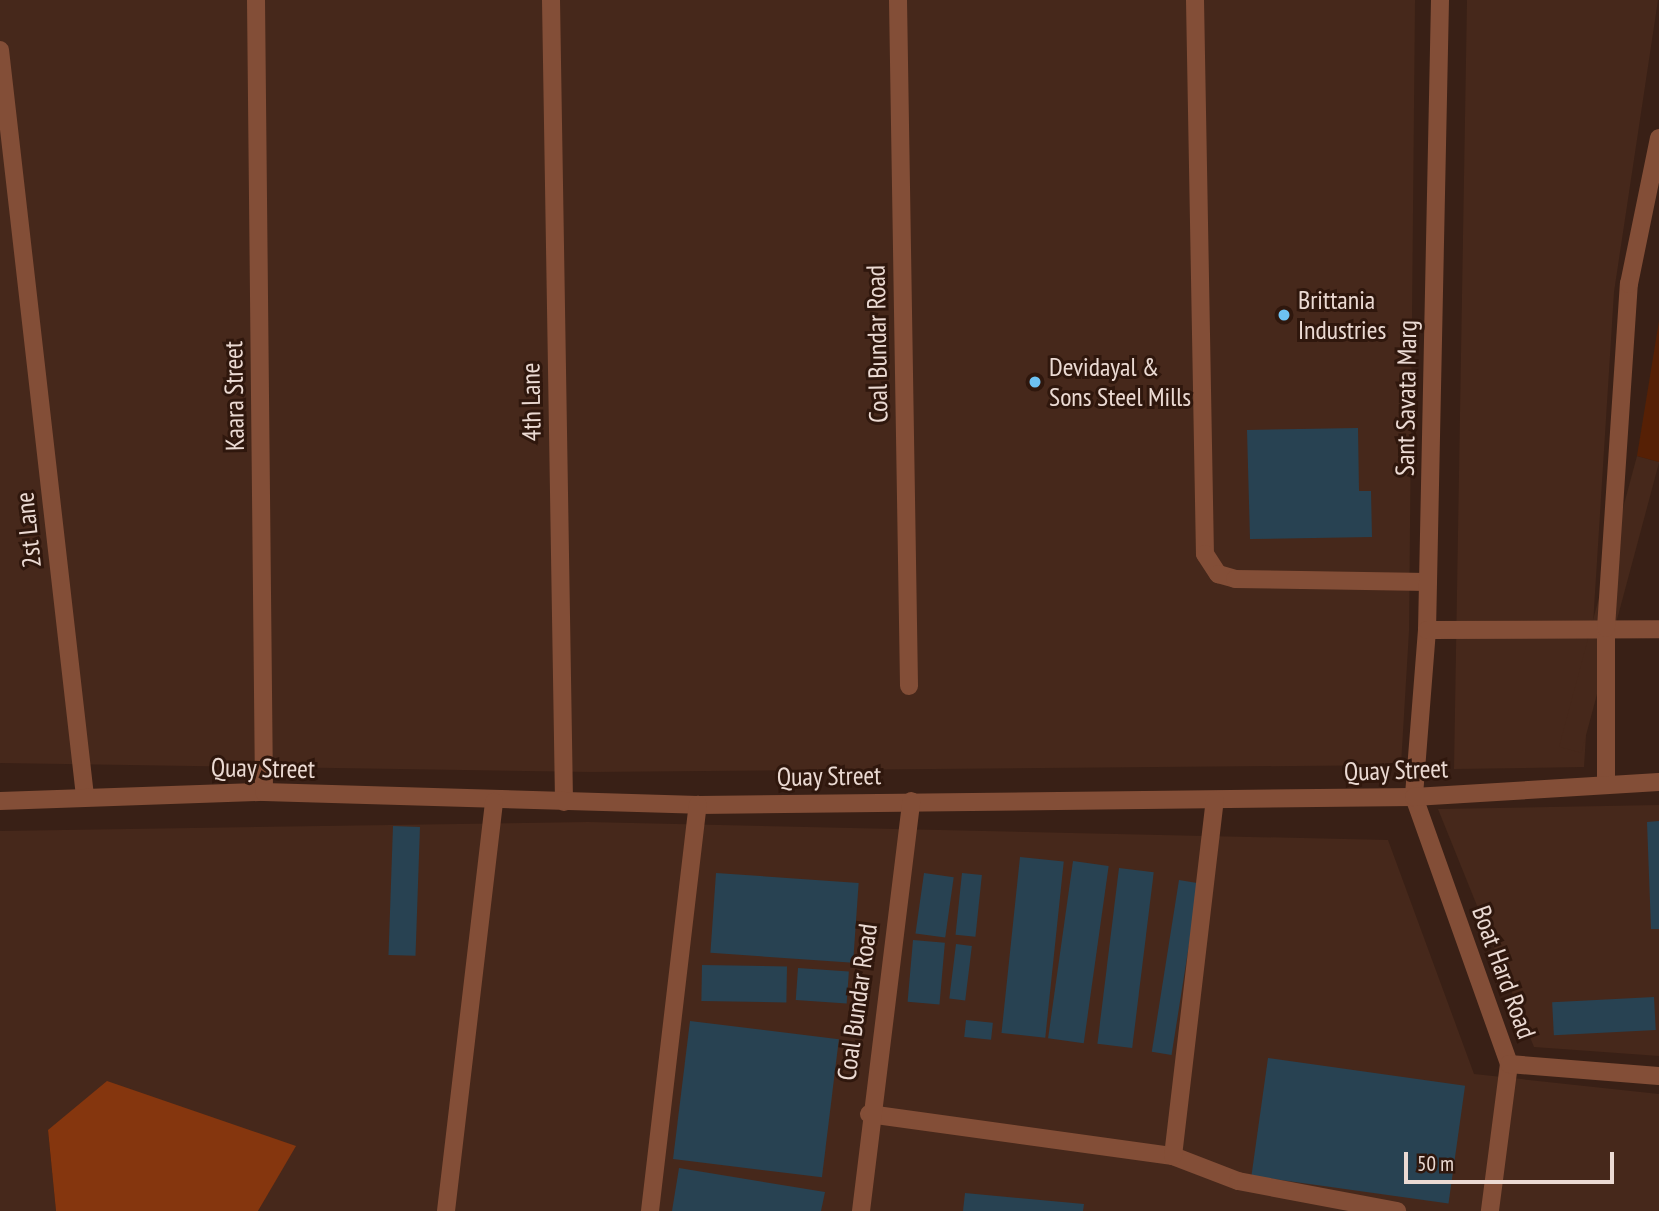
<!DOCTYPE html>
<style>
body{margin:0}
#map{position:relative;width:1659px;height:1211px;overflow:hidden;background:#392016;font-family:"PT Sans Narrow",sans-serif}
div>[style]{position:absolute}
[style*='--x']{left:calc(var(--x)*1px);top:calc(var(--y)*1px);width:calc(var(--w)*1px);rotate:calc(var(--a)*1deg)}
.built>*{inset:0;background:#46281b;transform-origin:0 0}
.green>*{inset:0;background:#562005}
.water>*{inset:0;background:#85360e}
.building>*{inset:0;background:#284252;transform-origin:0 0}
.minor>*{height:18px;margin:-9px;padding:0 9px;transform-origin:9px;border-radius:9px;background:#834e37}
.dots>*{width:19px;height:19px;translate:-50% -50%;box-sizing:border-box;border:4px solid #2f170d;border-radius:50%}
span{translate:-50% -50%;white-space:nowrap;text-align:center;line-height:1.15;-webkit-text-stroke:6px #2f170d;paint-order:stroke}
.poi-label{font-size:26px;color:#ebdad3}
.left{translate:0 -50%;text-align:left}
.street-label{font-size:26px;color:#ebdad3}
.scale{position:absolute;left:1404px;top:1152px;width:210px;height:32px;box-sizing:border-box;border:4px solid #ebdad3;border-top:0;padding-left:9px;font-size:21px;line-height:24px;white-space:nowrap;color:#ebdad3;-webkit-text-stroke:5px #2f170d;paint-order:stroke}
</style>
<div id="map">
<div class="built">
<i style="clip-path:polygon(0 0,1415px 0,1409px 631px,1401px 765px,592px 772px,0 763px)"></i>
<i style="clip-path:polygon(1467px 0,1658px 0,1614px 292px,1584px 767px,1454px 769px)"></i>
<i style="left:1637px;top:456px;width:23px;height:301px;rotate:15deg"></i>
<i style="clip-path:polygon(1659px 805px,1659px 1056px,1534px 1047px,1438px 809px)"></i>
<i style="clip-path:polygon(588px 822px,1388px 840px,1474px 1074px,1659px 1094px,1659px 1211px,258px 1211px,295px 1146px,48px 1130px,56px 1211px,0 1211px,0 831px)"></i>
</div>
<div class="green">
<i style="clip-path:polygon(1659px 321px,1659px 462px,1637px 456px)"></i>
</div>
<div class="water">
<i style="clip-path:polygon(107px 1081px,296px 1146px,258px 1211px,56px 1211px,48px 1130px)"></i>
</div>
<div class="building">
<i style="clip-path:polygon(1358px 428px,1359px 491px,1371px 491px,1372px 537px,1250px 539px,1247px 430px)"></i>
<i style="clip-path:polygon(1659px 821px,1659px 929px,1651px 929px,1647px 822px)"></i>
<i style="left:393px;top:826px;width:27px;height:129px;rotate:2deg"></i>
<i style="left:1020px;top:857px;width:44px;height:177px;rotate:6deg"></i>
<i style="left:1073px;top:861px;width:36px;height:179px;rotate:8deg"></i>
<i style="left:1119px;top:868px;width:35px;height:177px;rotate:7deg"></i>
<i style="left:716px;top:873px;width:143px;height:80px;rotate:4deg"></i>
<i style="left:924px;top:873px;width:30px;height:61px;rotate:8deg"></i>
<i style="left:962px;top:873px;width:20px;height:62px;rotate:6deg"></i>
<i style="left:1179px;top:880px;width:20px;height:174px;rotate:9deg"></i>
<i style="left:913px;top:940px;width:32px;height:62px;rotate:5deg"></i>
<i style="left:956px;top:944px;width:16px;height:55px;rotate:7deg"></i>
<i style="left:702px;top:965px;width:85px;height:36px;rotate:1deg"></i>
<i style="left:798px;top:968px;width:51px;height:32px;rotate:4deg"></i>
<i style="left:1654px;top:997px;width:33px;height:102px;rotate:87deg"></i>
<i style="left:966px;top:1020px;width:27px;height:17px;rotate:6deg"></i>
<i style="left:690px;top:1021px;width:150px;height:139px;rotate:7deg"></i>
<i style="left:1268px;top:1058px;width:199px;height:119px;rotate:8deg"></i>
<i style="clip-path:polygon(679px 1168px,825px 1192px,821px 1211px,672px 1211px)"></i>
<i style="clip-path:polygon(965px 1193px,1084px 1204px,1083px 1211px,963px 1211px)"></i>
</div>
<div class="minor">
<i style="--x:256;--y:0;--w:792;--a:89.42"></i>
<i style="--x:551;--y:0;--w:802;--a:89.07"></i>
<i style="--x:898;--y:0;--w:686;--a:89.08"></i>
<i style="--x:1195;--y:0;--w:554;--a:88.97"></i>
<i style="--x:1205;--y:554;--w:24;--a:57"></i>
<i style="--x:1218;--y:574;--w:18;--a:16"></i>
<i style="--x:1235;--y:579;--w:193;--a:0.9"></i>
<i style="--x:1440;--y:0;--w:630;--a:91.18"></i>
<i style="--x:1427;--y:630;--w:168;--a:94.5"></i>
<i style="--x:1414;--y:797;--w:283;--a:70.4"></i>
<i style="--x:1509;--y:1064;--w:148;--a:97.4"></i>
<i style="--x:0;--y:50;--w:751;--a:83.5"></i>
<i style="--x:1427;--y:630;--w:232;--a:-0.2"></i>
<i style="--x:1606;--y:784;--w:156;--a:-90"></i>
<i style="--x:1606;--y:628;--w:345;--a:-86.2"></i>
<i style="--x:1629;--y:284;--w:149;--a:-78.4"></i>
<i style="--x:0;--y:801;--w:264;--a:-2"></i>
<i style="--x:264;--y:792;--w:434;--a:1.7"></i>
<i style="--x:698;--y:805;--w:716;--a:-0.64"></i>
<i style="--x:1414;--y:797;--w:245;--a:-3.5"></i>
<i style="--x:1509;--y:1064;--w:150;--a:4.6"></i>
<i style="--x:869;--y:1114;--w:307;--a:7.9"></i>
<i style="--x:1173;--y:1156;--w:70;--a:21"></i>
<i style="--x:1238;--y:1181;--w:162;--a:10.7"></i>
<i style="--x:1173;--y:1156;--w:358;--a:-83.3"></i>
<i style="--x:446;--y:1211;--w:412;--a:-83.3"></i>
<i style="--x:650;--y:1211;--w:409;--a:-83.3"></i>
<i style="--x:861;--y:1211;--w:413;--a:-83"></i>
</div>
<div class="dots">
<i style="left:1284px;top:315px;background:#6dc2f3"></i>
<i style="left:1035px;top:382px;background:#6dc2f3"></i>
</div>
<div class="poi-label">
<span class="left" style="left:1298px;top:315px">Brittania<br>Industries</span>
<span class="left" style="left:1049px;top:382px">Devidayal &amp;<br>Sons Steel Mills</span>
</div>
<div class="street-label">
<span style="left:877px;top:344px;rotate:-91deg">Coal Bundar Road</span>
<span style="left:234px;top:396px;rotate:-91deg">Kaara Street</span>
<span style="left:1406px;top:398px;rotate:-89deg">Sant Savata Marg</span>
<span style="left:531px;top:402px;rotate:-91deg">4th Lane</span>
<span style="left:28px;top:530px;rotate:-96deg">2st Lane</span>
<span style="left:263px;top:768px;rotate:1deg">Quay Street</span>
<span style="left:1396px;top:770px;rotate:-2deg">Quay Street</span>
<span style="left:829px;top:776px;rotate:-1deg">Quay Street</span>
<span style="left:1504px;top:972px;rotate:70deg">Boat Hard Road</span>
<span style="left:857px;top:1002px;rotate:-82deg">Coal Bundar Road</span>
</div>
<div class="scale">50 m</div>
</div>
